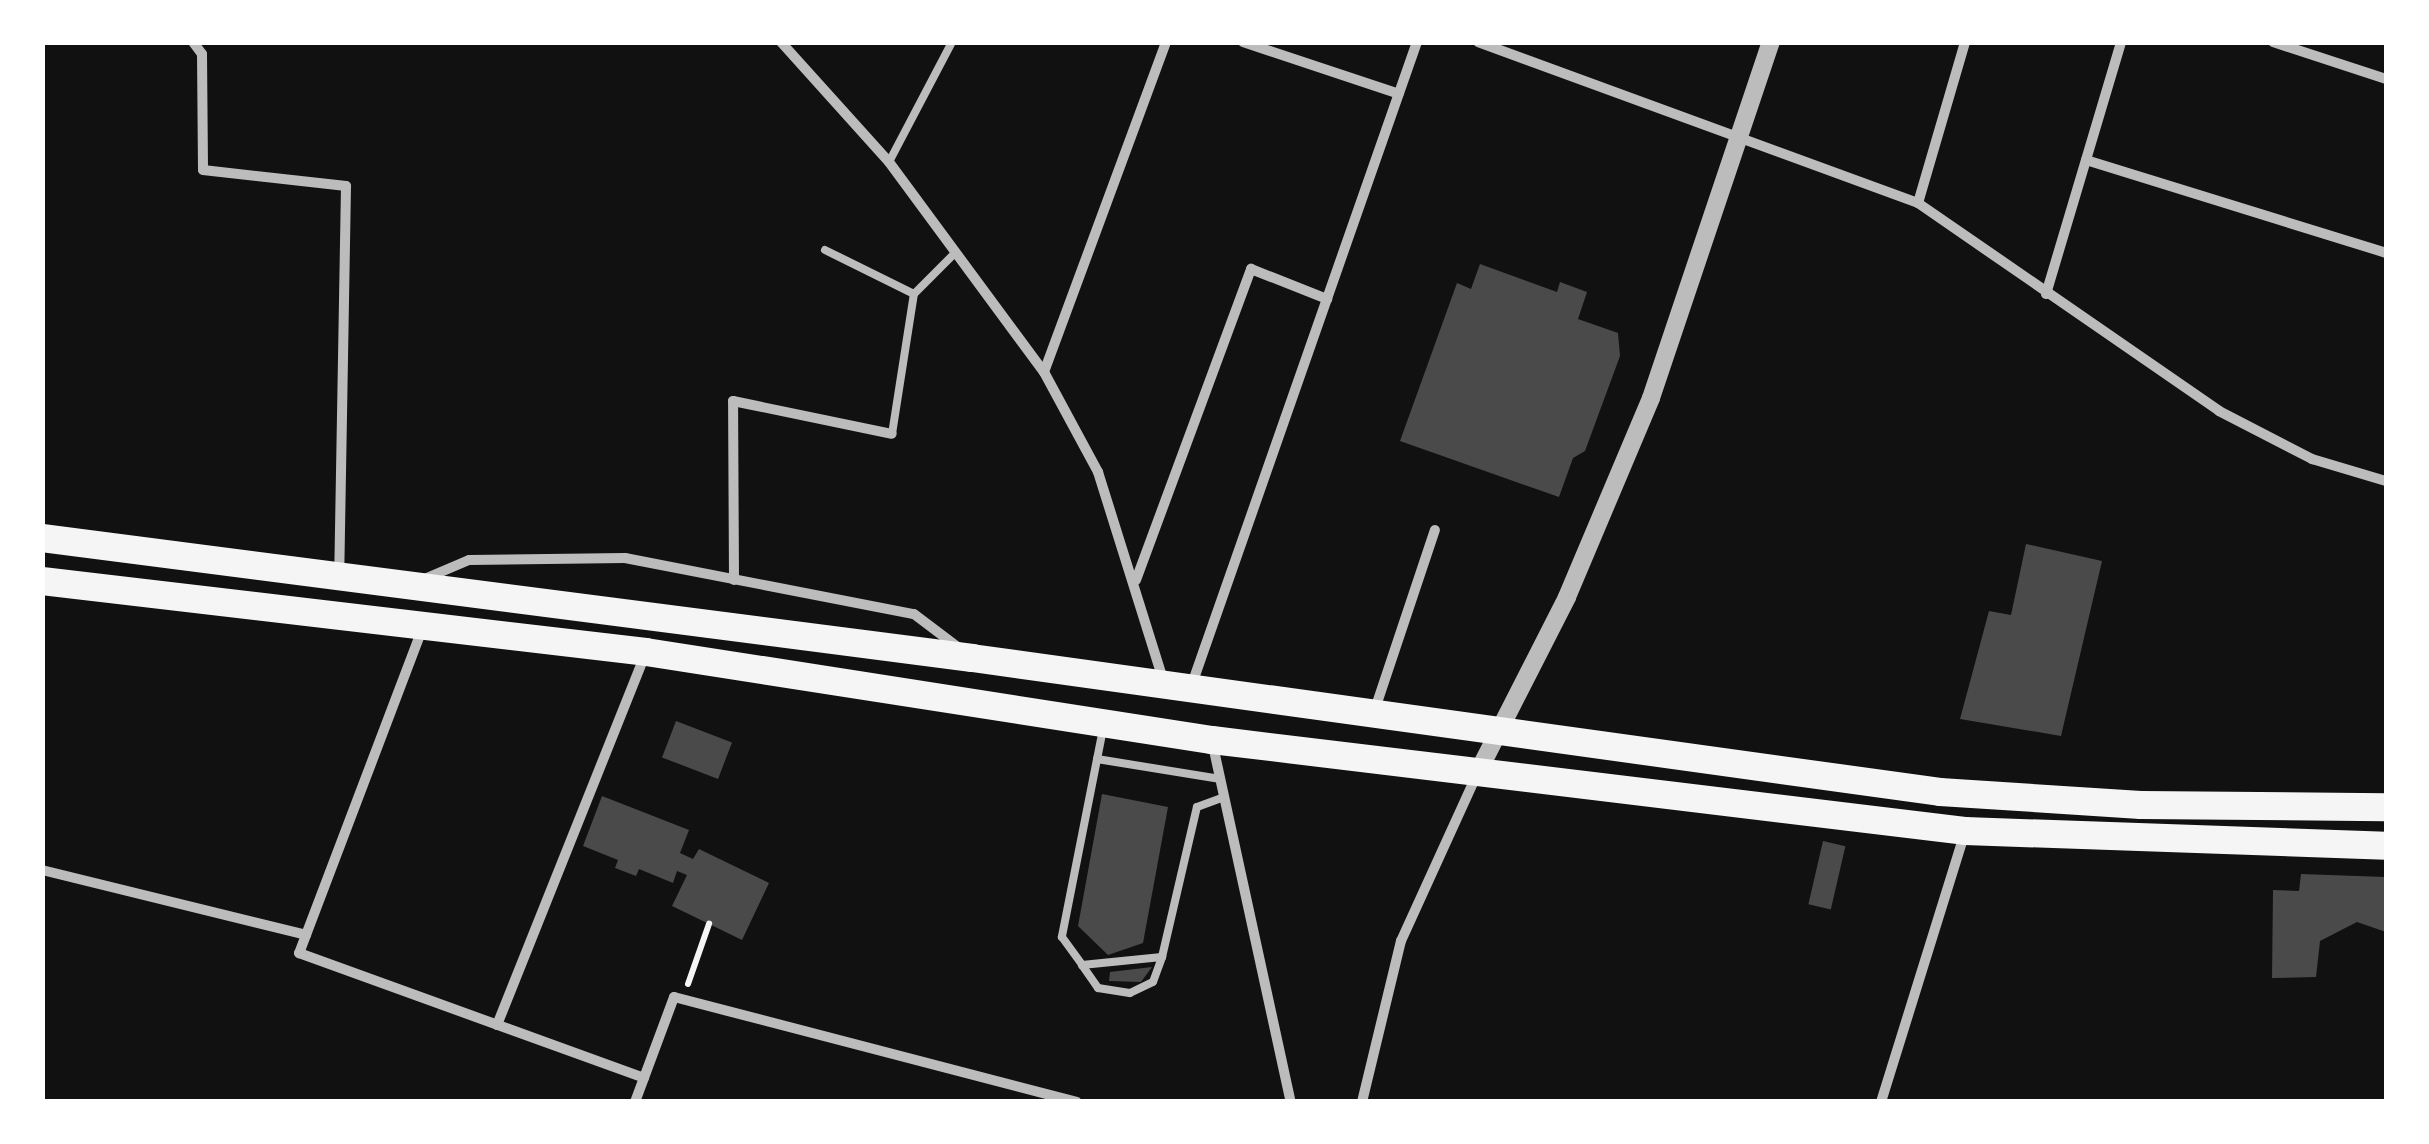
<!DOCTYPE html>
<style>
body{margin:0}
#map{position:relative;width:2429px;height:1144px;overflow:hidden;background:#111;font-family:"Work Sans",sans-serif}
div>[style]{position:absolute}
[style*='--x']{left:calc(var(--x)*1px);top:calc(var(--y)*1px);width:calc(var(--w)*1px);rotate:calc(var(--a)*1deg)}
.building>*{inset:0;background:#4a4a4a;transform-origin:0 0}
.path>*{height:6px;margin:-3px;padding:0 3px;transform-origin:3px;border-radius:3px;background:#f5f5f5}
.service>*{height:8px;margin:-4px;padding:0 4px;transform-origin:4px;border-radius:4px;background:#bcbcbc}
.minor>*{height:10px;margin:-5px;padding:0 5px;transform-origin:5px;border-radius:5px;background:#bcbcbc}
.tertiary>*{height:18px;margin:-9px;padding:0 9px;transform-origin:9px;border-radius:9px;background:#bcbcbc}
.trunk>*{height:28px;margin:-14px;padding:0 14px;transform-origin:14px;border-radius:14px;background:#f5f5f5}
span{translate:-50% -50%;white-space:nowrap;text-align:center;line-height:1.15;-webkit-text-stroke:10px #fff;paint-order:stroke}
.frame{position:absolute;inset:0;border:45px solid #fff;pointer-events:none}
</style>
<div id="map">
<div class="building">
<i style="clip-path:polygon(1480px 264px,1557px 292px,1560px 282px,1587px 292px,1578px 319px,1618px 333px,1620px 356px,1585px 451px,1573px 458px,1559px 497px,1400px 441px,1457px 283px,1471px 289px)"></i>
<i style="clip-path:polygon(2026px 544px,2102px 561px,2061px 736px,1960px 719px,1989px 611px,2011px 615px)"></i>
<i style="left:676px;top:721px;width:60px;height:39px;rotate:21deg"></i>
<i style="clip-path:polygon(1102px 794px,1168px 807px,1143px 943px,1108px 955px,1078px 926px)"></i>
<i style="clip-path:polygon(602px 796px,689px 830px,680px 853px,693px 859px,699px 849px,769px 883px,742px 940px,672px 906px,687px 875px,677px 871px,673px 883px,639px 869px,636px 876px,615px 868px,618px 860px,583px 846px)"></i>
<i style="left:1823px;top:841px;width:23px;height:65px;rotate:13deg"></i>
<i style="clip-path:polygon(2301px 874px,2386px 877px,2386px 932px,2357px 922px,2320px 941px,2316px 977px,2272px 978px,2273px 890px,2299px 891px)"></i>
<i style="clip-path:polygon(1152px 967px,1141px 982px,1109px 981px,1110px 972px)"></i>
</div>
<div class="path">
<i style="--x:688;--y:984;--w:64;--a:-70.7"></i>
</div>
<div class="service">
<i style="--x:889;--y:162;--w:136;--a:-62.3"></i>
<i style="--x:825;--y:250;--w:99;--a:26.3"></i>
<i style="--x:892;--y:434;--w:142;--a:-81.1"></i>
<i style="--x:914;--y:294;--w:59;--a:-45"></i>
<i style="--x:1103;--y:729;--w:212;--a:101.2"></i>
<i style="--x:1062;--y:937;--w:34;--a:54"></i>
<i style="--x:1082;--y:965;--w:80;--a:-5.7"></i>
<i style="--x:1162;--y:957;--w:154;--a:-76.9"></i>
<i style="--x:1197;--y:807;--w:29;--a:-20"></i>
<i style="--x:1097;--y:759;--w:125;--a:9.2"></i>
<i style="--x:1082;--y:965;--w:28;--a:55"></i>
<i style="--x:1098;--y:988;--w:32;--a:9"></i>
<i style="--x:1130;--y:993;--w:25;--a:-26"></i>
<i style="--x:1153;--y:982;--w:27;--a:-70"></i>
</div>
<div class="minor">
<i style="--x:193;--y:42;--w:15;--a:53"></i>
<i style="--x:202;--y:54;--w:116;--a:89.5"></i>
<i style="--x:203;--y:170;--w:144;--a:6.4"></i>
<i style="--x:346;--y:186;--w:389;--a:91"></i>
<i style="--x:781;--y:42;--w:161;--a:48"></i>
<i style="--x:889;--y:162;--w:261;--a:53.6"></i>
<i style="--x:1044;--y:372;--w:114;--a:61.6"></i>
<i style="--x:1098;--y:472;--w:218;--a:72.6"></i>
<i style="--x:1243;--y:42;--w:164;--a:18.4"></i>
<i style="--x:1478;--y:42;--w:469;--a:20.1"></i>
<i style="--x:1918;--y:203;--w:366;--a:34.6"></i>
<i style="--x:2219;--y:411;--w:105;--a:27.3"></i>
<i style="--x:2312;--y:459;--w:77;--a:16.6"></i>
<i style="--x:2273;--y:42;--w:119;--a:18.1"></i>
<i style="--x:2086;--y:160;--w:314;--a:17.2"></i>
<i style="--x:1918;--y:203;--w:168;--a:-73.7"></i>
<i style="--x:2046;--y:294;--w:263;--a:-73.4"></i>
<i style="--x:1044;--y:372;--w:352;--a:-69.7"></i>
<i style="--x:422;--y:580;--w:51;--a:-23.1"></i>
<i style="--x:469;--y:560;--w:156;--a:-0.7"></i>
<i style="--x:625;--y:558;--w:294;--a:11"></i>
<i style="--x:914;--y:614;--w:56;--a:37.1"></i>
<i style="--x:734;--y:580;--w:179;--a:-90.3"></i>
<i style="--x:733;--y:401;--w:162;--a:11.7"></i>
<i style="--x:1136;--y:580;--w:332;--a:-69.7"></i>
<i style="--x:1251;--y:269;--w:82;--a:21.5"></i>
<i style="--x:423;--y:627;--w:349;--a:110.8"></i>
<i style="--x:299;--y:953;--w:367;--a:19.9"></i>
<i style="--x:1192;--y:684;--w:680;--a:-70.69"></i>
<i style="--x:1374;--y:712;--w:192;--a:-71.5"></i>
<i style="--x:1212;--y:741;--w:370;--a:77.7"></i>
<i style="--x:42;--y:870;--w:272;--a:13.8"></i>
<i style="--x:497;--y:1025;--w:401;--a:-68.2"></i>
<i style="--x:635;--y:1102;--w:112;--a:-69.6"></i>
<i style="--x:674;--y:997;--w:416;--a:14.6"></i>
<i style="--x:1362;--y:1102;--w:166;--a:-76.4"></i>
<i style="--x:1401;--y:941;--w:183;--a:-65.5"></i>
<i style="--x:1881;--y:1102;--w:283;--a:-72.7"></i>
</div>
<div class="tertiary">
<i style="--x:1478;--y:772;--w:196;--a:-63"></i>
<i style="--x:1567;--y:597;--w:216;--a:-67.1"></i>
<i style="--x:1651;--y:398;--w:376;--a:-71.4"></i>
</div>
<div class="trunk">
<i style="--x:42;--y:538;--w:938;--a:7.35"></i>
<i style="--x:972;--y:658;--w:977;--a:7.88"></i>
<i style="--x:1940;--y:792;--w:201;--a:3.7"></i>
<i style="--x:2141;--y:805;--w:245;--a:0.5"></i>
<i style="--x:42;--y:581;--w:608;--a:6.7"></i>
<i style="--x:646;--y:652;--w:573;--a:8.84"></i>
<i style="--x:1212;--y:740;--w:758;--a:6.89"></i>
<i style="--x:1965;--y:831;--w:421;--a:2"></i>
</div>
<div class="frame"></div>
</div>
